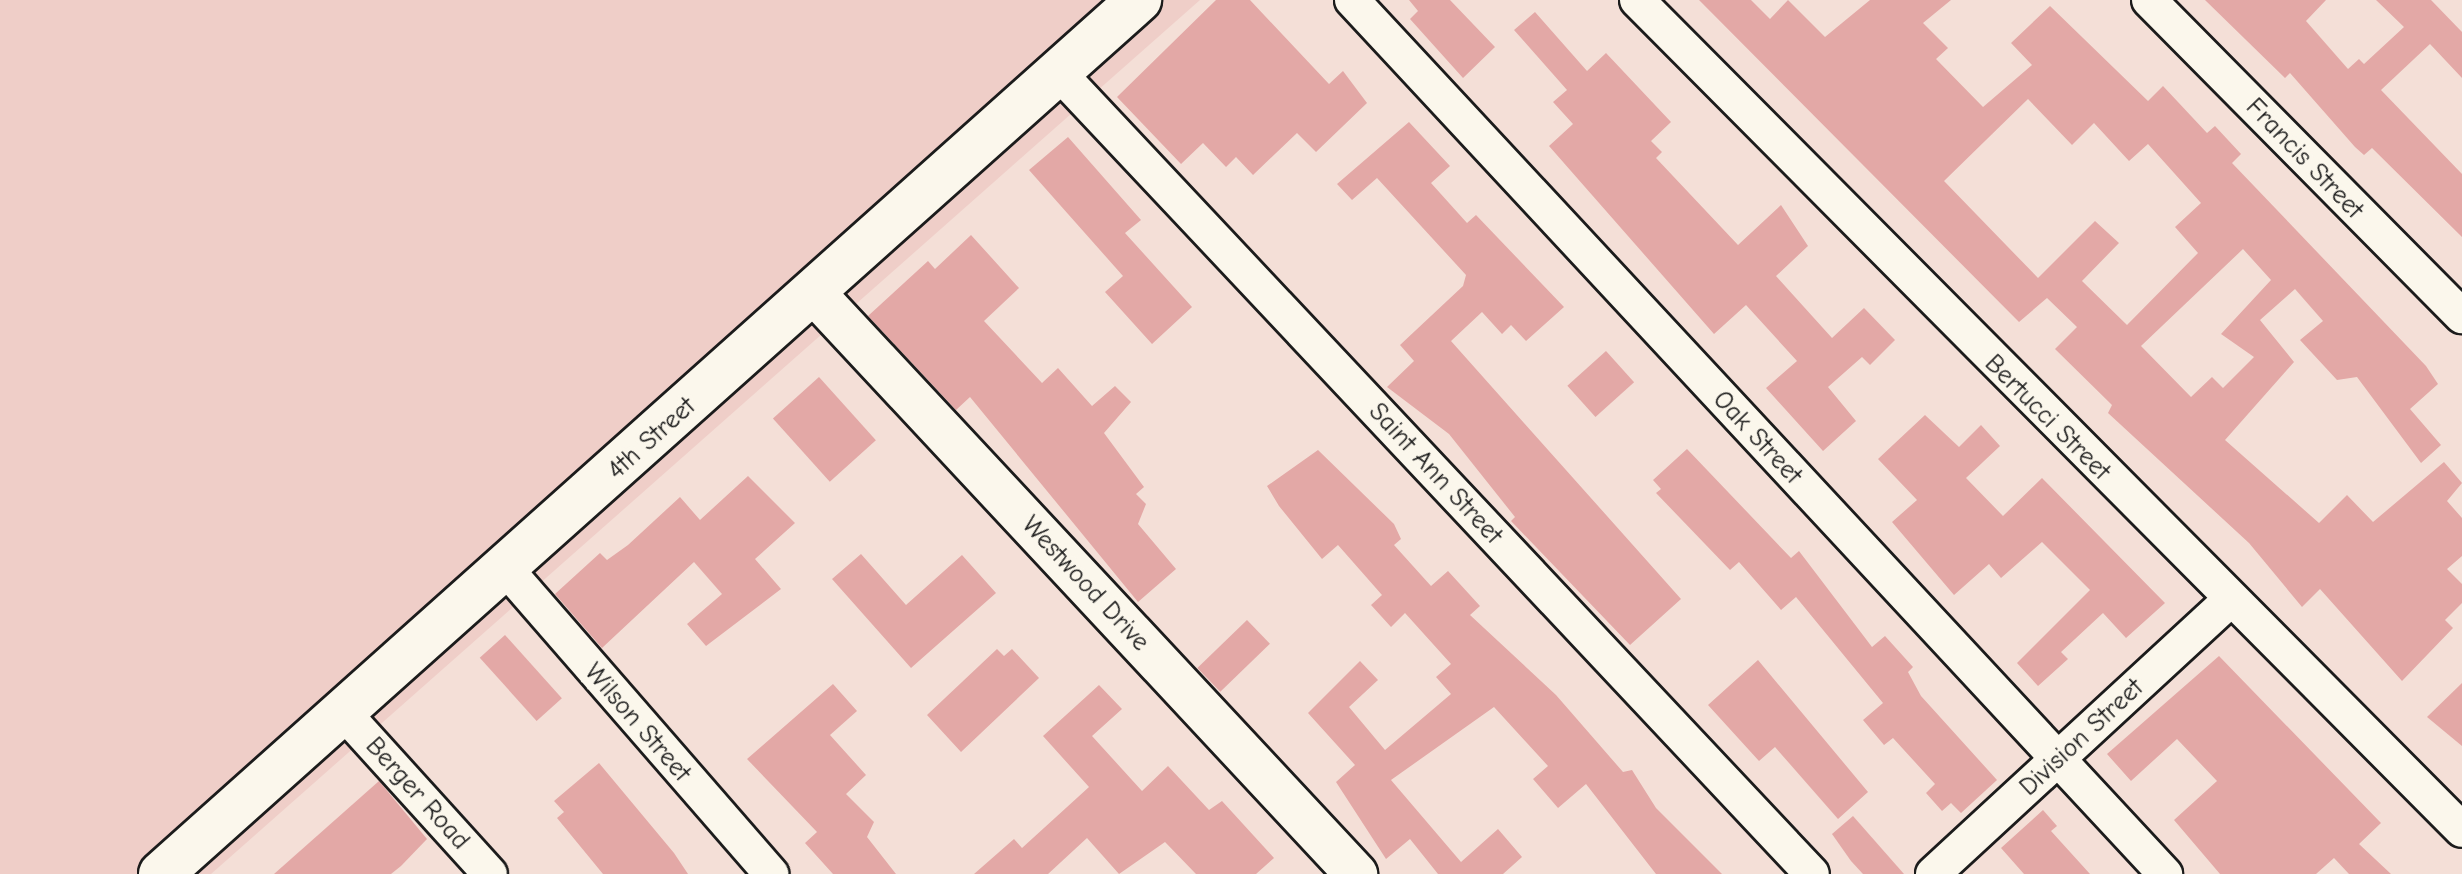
<!DOCTYPE html>
<style>
body{margin:0}
#map{position:relative;width:2462px;height:874px;overflow:hidden;background:#f4dfd7;font-family:"Comic Neue",sans-serif}
div>[style]{position:absolute}
[style*='--x']{left:calc(var(--x)*1px);top:calc(var(--y)*1px);width:calc(var(--w)*1px);rotate:calc(var(--a)*1deg)}
.built>*{inset:0;background:#efcec8}
.building>*{inset:0;background:#e3a8a6;transform-origin:0 0}
.roads{filter:drop-shadow(2px 0 #1c1c1c) drop-shadow(-2px 0 #1c1c1c) drop-shadow(0 2px #1c1c1c) drop-shadow(0 -2px #1c1c1c)}
.minor>*{height:34px;margin:-17px;padding:0 17px;transform-origin:17px;border-radius:17px;background:#fbf7ec}
.tertiary>*{height:42px;margin:-21px;padding:0 21px;transform-origin:21px;border-radius:21px;background:#fbf7ec}
.secondary>*{height:44px;margin:-22px;padding:0 22px;transform-origin:22px;border-radius:22px;background:#fbf7ec}
span{translate:-50% -50%;white-space:nowrap;text-align:center;line-height:1.15;-webkit-text-stroke:8px #fbf7ec;paint-order:stroke}
.street-label{font-size:26px;color:#1c1c1c}
</style>
<div id="map">
<div class="built">
<i style="clip-path:polygon(0 0,1200px 0,211px 874px,0 874px)"></i>
</div>
<div class="building">
<i style="clip-path:polygon(1216px 0,1250px 0,1329px 84px,1343px 71px,1367px 103px,1316px 152px,1297px 133px,1253px 175px,1236px 157px,1226px 167px,1203px 143px,1181px 164px,1117px 97px)"></i>
<i style="clip-path:polygon(1409px 0,1450px 0,1495px 47px,1463px 78px,1410px 19px,1418px 11px)"></i>
<i style="clip-path:polygon(evenodd,1699px 0,1751px 0,1770px 19px,1788px 0,1825px 37px,1870px 0,1951px 0,1923px 23px,1948px 48px,1936px 59px,1983px 107px,2032px 65px,2011px 43px,2050px 6px,2148px 101px,2163px 86px,2207px 133px,2215px 126px,2241px 154px,2232px 163px,2426px 366px,2438px 384px,2410px 409px,2441px 445px,2421px 463px,2357px 377px,2337px 380px,2300px 340px,2323px 321px,2295px 289px,2260px 320px,2294px 362px,2225px 440px,2319px 523px,2347px 495px,2373px 522px,2444px 462px,2462px 483px,2447px 501px,2462px 518px,2462px 556px,2447px 569px,2462px 584px,2462px 603px,2445px 620px,2453px 628px,2402px 681px,2320px 589px,2302px 607px,2249px 543px,2108px 413px,2112px 405px,2055px 349px,2077px 327px,2047px 298px,2019px 322px,1699px 0,2028px 99px,2072px 145px,2094px 123px,2129px 161px,2148px 144px,2201px 203px,2175px 227px,2198px 253px,2127px 325px,2082px 281px,2119px 243px,2095px 221px,2038px 278px,1944px 181px,2028px 99px,1699px 0,2243px 249px,2271px 280px,2221px 334px,2254px 357px,2223px 388px,2212px 377px,2191px 397px,2141px 346px,2243px 249px)"></i>
<i style="clip-path:polygon(2205px 0,2326px 0,2306px 21px,2348px 69px,2359px 59px,2364px 64px,2404px 27px,2376px 0,2431px 0,2462px 32px,2462px 78px,2430px 44px,2381px 90px,2462px 174px,2462px 237px,2372px 148px,2364px 155px,2355px 147px,2290px 73px,2285px 78px)"></i>
<i style="clip-path:polygon(1535px 12px,1587px 71px,1606px 53px,1671px 122px,1651px 141px,1662px 152px,1656px 158px,1738px 245px,1781px 205px,1808px 246px,1776px 276px,1832px 338px,1864px 308px,1895px 340px,1870px 365px,1862px 357px,1828px 387px,1856px 421px,1823px 451px,1766px 388px,1797px 361px,1746px 305px,1714px 334px,1549px 146px,1573px 124px,1553px 102px,1567px 90px,1514px 30px)"></i>
<i style="clip-path:polygon(1409px 122px,1450px 166px,1431px 183px,1467px 223px,1476px 215px,1564px 307px,1526px 341px,1511px 325px,1502px 334px,1482px 312px,1451px 341px,1681px 599px,1630px 645px,1511px 521px,1515px 517px,1449px 434px,1387px 387px,1414px 361px,1400px 345px,1463px 286px,1466px 275px,1377px 178px,1352px 200px,1337px 184px)"></i>
<i style="clip-path:polygon(1068px 137px,1141px 220px,1125px 233px,1192px 307px,1152px 344px,1105px 292px,1123px 276px,1029px 170px)"></i>
<i style="clip-path:polygon(971px 235px,1019px 288px,984px 321px,1042px 383px,1058px 368px,1092px 406px,1115px 386px,1131px 402px,1104px 433px,1144px 487px,1136px 494px,1146px 504px,1138px 524px,1176px 569px,1138px 602px,970px 397px,956px 410px,868px 316px,928px 261px,935px 269px)"></i>
<i style="left:1606px;top:351px;width:42px;height:52px;rotate:48deg"></i>
<i style="left:819px;top:377px;width:85px;height:62px;rotate:48deg"></i>
<i style="clip-path:polygon(1925px 415px,1959px 447px,1981px 425px,2000px 446px,1966px 478px,2003px 516px,2042px 478px,2165px 603px,2126px 638px,2103px 613px,2061px 652px,2068px 659px,2038px 686px,2017px 663px,2090px 590px,2042px 542px,2001px 578px,1989px 564px,1954px 595px,1892px 522px,1917px 500px,1878px 459px)"></i>
<i style="clip-path:polygon(1687px 449px,1791px 558px,1799px 551px,1872px 647px,1885px 636px,1913px 667px,1908px 672px,1921px 696px,1997px 780px,1961px 813px,1951px 803px,1942px 811px,1926px 793px,1935px 784px,1893px 738px,1884px 745px,1863px 720px,1883px 703px,1796px 597px,1781px 610px,1739px 562px,1730px 570px,1656px 493px,1661px 489px,1653px 480px)"></i>
<i style="clip-path:polygon(1318px 450px,1394px 524px,1401px 539px,1394px 545px,1431px 586px,1448px 571px,1480px 606px,1470px 615px,1556px 695px,1623px 772px,1632px 770px,1656px 808px,1722px 874px,1656px 874px,1586px 784px,1558px 808px,1533px 779px,1548px 766px,1494px 707px,1391px 780px,1461px 862px,1498px 829px,1522px 857px,1503px 874px,1438px 874px,1410px 839px,1386px 859px,1336px 782px,1355px 765px,1308px 713px,1360px 661px,1378px 680px,1349px 707px,1385px 750px,1451px 694px,1436px 677px,1451px 664px,1405px 613px,1391px 627px,1371px 605px,1382px 595px,1338px 545px,1322px 559px,1279px 506px,1267px 486px)"></i>
<i style="clip-path:polygon(748px 476px,795px 523px,755px 559px,781px 589px,706px 646px,687px 624px,722px 594px,694px 562px,602px 648px,555px 594px,600px 553px,607px 560px,628px 545px,680px 497px,700px 520px)"></i>
<i style="clip-path:polygon(861px 554px,906px 605px,962px 555px,996px 593px,911px 668px,832px 579px)"></i>
<i style="left:1247px;top:620px;width:33px;height:69px;rotate:46deg"></i>
<i style="left:505px;top:635px;width:85px;height:34px;rotate:48deg"></i>
<i style="clip-path:polygon(997px 649px,1004px 656px,1012px 649px,1039px 678px,961px 752px,927px 715px)"></i>
<i style="clip-path:polygon(2219px 656px,2381px 823px,2359px 844px,2391px 874px,2349px 874px,2334px 858px,2316px 874px,2220px 874px,2174px 820px,2217px 781px,2177px 739px,2131px 781px,2107px 754px)"></i>
<i style="clip-path:polygon(1758px 660px,1868px 792px,1838px 819px,1775px 747px,1759px 761px,1708px 705px)"></i>
<i style="clip-path:polygon(2462px 683px,2462px 746px,2427px 717px)"></i>
<i style="clip-path:polygon(833px 684px,857px 711px,830px 735px,866px 775px,846px 794px,874px 822px,867px 837px,896px 874px,833px 874px,805px 843px,817px 832px,747px 759px)"></i>
<i style="clip-path:polygon(1099px 685px,1122px 709px,1092px 736px,1142px 791px,1168px 766px,1209px 810px,1222px 801px,1274px 858px,1256px 874px,1196px 874px,1165px 842px,1119px 874px,1087px 838px,1048px 874px,974px 874px,1014px 839px,1022px 848px,1089px 787px,1043px 736px)"></i>
<i style="clip-path:polygon(599px 763px,674px 853px,688px 874px,603px 874px,557px 818px,564px 812px,554px 801px)"></i>
<i style="clip-path:polygon(379px 781px,427px 839px,401px 866px,391px 874px,274px 874px)"></i>
<i style="clip-path:polygon(2043px 810px,2057px 826px,2051px 831px,2090px 874px,2024px 874px,2001px 848px)"></i>
<i style="clip-path:polygon(1853px 816px,1904px 874px,1863px 874px,1851px 861px,1832px 834px)"></i>
</div>
<div class="roads">
<div class="minor">
<i style="--x:1352;--y:0;--w:1194;--a:47.07"></i>
<i style="--x:1637;--y:0;--w:1170;--a:45.17"></i>
<i style="--x:2149;--y:0;--w:445;--a:45.3"></i>
<i style="--x:1059;--y:73;--w:1099;--a:46.77"></i>
<i style="--x:507;--y:570;--w:403;--a:49"></i>
<i style="--x:344;--y:713;--w:217;--a:47.8"></i>
<i style="--x:1933;--y:874;--w:404;--a:-42.7"></i>
</div>
<div class="tertiary">
<i style="--x:814;--y:293;--w:795;--a:46.99"></i>
</div>
<div class="secondary">
<i style="--x:161;--y:874;--w:1312;--a:-41.79"></i>
</div>
</div>
<div class="street-label">
<span style="left:2304px;top:159px;rotate:46deg">Francis Street</span>
<span style="left:2047px;top:418px;rotate:45deg">Bertucci Street</span>
<span style="left:1757px;top:438px;rotate:47deg">Oak Street</span>
<span style="left:652px;top:439px;rotate:-42deg">4th Street</span>
<span style="left:1435px;top:474px;rotate:47deg">Saint Ann Street</span>
<span style="left:1085px;top:584px;rotate:47deg">Westwood Drive</span>
<span style="left:637px;top:723px;rotate:49deg">Wilson Street</span>
<span style="left:2082px;top:738px;rotate:-43deg">Division Street</span>
<span style="left:417px;top:794px;rotate:48deg">Berger Road</span>
</div>
</div>
